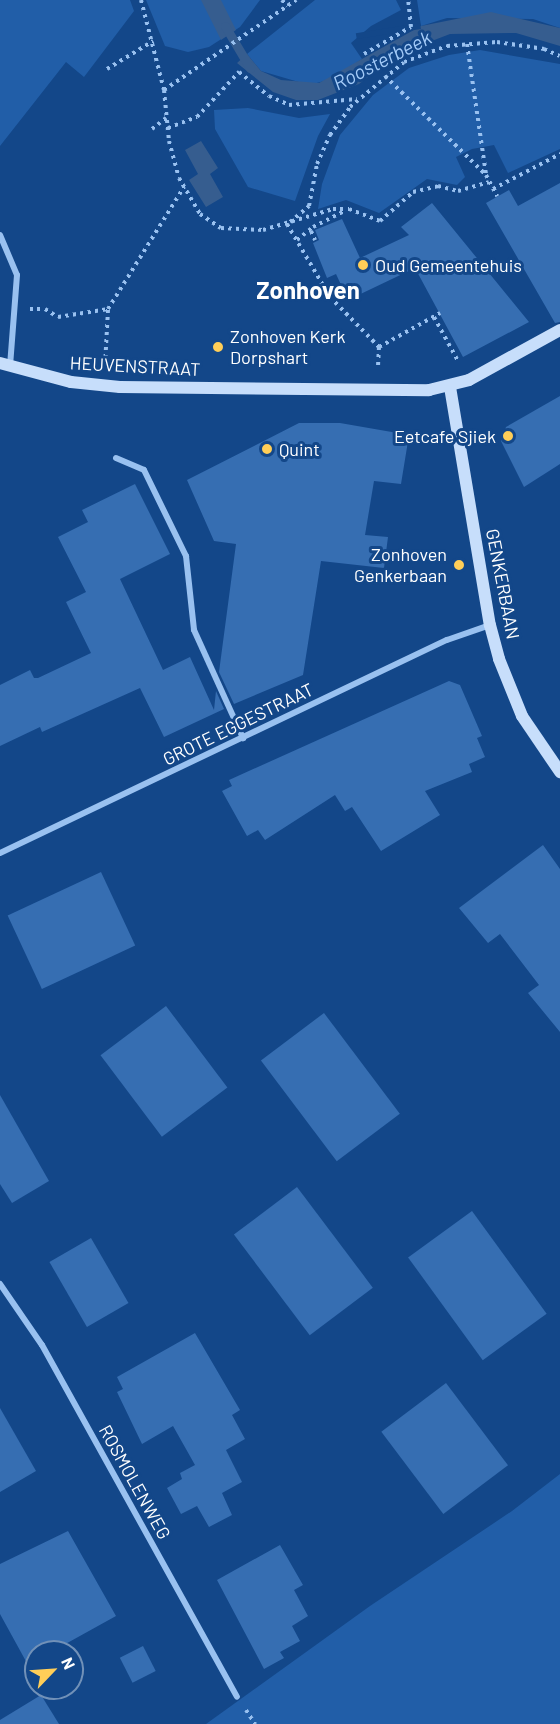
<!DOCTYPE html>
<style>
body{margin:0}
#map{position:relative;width:560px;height:1724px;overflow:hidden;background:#134789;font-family:Barlow,sans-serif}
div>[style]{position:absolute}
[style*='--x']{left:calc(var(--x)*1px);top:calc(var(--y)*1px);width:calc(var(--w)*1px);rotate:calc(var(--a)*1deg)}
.green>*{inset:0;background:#215ea8}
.water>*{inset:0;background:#365d8f}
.pier>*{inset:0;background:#134789;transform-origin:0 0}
.stream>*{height:9px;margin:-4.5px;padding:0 4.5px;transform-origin:4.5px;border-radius:4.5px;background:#365d8f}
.building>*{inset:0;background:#366eb2;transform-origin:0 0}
.path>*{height:4px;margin-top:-2px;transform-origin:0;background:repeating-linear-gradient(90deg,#99c1f0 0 3px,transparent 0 7.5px)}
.street>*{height:6px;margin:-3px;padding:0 3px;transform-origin:3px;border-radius:3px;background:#99c1f0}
.secondary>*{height:12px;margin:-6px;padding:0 6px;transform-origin:6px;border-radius:6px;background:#c7defb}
.dots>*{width:16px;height:16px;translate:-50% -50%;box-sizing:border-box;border:3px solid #134789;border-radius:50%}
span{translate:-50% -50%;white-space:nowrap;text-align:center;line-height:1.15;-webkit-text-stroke:6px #134789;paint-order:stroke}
.poi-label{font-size:18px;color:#fff}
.left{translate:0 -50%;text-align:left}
.right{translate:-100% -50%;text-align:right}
.street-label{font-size:18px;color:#fff}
.water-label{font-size:20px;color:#a4cbf8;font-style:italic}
.district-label{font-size:24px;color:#fff;font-weight:700}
.north{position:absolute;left:24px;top:1640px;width:60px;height:60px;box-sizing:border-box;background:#134789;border:2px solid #7191b8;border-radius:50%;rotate:65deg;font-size:16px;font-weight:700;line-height:24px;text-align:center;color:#fff}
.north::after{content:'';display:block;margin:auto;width:21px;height:27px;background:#ffce58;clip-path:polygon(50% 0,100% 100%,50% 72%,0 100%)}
</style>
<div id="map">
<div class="green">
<i style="clip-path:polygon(0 0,130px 0,134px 11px,84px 77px,66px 62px,0 146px)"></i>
<i style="clip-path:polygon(146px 0,260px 0,240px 27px,209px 47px,188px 52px,165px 46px)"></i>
<i style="clip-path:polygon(315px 0,396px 0,401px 10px,371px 26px,351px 43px,362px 59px,332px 79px,309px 85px,261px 71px,247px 54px)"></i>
<i style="clip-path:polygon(417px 0,560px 0,560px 28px,533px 19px,447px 18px,421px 26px)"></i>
<i style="clip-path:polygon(480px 50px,560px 64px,560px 149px,508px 173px,494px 145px,472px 149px,456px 157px,465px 177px,457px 185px,427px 179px,379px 213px,346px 200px,318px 209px,322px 184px,340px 135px,373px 95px,409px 68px,449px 55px)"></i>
<i style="clip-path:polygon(248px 108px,299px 118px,330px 114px,318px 136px,295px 201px,248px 187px,215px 129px,214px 110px)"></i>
<i style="clip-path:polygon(560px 1474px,560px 1724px,206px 1724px,370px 1606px,512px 1511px)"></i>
</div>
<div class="water">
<i style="clip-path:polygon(201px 0,221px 0,236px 30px,221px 40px)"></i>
<i style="clip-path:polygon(491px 12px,560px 28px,560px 46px,516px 33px,450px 34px,398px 54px,359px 84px,318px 100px,296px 100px,273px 92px,237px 63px,247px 54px,261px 71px,281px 80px,319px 83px,421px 26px)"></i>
<i style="clip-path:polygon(201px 141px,218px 168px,210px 174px,223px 197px,206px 207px,189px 180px,198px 174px,185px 150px)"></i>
</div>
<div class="pier">
<i style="left:420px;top:23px;width:6px;height:65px;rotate:81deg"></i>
</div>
<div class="stream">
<i style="--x:225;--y:26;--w:49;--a:59.2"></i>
</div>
<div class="building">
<i style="clip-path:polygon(560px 183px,560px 322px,555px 323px,486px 203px,509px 190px,518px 206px)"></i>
<i style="clip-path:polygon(432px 203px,529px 322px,463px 357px,415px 268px,348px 300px,336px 274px,327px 278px,313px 243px,319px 240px,315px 230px,342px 219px,360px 258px,409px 235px,401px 227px)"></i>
<i style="clip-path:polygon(560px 396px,560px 464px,524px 487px,501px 441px,506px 427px)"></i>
<i style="clip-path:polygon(299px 423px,340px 423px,409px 435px,401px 484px,374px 481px,365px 535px,388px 537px,384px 568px,321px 561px,303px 675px,234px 704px,219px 672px,236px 544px,214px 541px,187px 480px)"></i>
<i style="clip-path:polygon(135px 484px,170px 554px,120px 579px,163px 670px,190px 657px,214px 710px,216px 691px,224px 709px,164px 737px,140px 688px,42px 732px,40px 727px,0 746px,0 685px,30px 670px,34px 678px,38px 678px,91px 653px,66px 602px,86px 592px,58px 537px,88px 522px,82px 510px)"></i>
<i style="clip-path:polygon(449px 681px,460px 685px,482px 736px,477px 738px,485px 757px,469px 764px,472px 772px,425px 791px,440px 815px,381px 851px,352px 807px,345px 811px,335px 795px,265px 840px,258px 830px,247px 836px,222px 791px,232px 786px,229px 780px)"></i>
<i style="clip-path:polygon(543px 845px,560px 869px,560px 1032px,528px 993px,539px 985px,500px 934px,488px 943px,459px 908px)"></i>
<i style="left:101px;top:872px;width:81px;height:103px;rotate:65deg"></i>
<i style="left:166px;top:1006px;width:102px;height:82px;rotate:53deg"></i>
<i style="left:324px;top:1013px;width:126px;height:79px;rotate:53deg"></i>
<i style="clip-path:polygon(0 1095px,49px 1181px,12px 1203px,0 1184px)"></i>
<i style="left:297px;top:1187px;width:126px;height:79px;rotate:53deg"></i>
<i style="left:472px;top:1211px;width:127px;height:79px;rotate:54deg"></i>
<i style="left:91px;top:1238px;width:75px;height:48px;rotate:60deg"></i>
<i style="clip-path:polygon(195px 1333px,240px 1410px,232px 1415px,245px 1439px,226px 1450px,242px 1482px,222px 1493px,232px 1515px,209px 1527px,197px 1506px,181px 1514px,167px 1488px,182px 1479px,180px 1473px,195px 1465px,173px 1426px,142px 1444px,117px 1392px,123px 1389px,117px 1377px)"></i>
<i style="left:446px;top:1383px;width:103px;height:81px;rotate:53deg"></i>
<i style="clip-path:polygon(0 1408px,36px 1471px,0 1492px)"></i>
<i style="clip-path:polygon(68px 1531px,116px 1616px,51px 1652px,36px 1652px,36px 1660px,28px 1665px,0 1614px,0 1564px)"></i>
<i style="clip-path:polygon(280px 1545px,303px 1585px,294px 1590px,308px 1616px,292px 1626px,300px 1641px,280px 1652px,284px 1658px,264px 1669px,217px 1580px)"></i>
<i style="left:143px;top:1646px;width:28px;height:26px;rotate:63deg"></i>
<i style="clip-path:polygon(41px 1695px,59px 1724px,0 1724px,0 1720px)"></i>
</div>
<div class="path">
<i style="--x:141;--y:0;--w:93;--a:75.7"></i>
<i style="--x:164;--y:90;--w:51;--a:84.4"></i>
<i style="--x:169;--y:141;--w:38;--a:75"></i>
<i style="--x:179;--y:178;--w:42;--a:59.7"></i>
<i style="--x:200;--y:214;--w:25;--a:34"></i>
<i style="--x:221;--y:228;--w:42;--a:2.7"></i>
<i style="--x:263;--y:230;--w:73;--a:-16.7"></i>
<i style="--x:333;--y:209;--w:16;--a:0"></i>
<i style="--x:349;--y:209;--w:33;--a:21"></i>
<i style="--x:380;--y:221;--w:44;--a:-41.3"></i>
<i style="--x:413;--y:192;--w:26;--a:-13"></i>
<i style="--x:438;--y:186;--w:21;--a:14"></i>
<i style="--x:458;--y:191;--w:32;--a:-16"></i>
<i style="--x:282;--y:0;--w:8;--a:50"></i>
<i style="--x:467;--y:44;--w:132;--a:81.7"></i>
<i style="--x:486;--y:175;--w:24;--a:62"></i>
<i style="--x:364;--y:54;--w:54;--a:-29.9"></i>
<i style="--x:411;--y:27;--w:27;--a:-96"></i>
<i style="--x:107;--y:69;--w:54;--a:-31.3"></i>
<i style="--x:385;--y:76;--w:140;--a:44.4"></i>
<i style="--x:164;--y:90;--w:160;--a:-34.3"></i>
<i style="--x:168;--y:128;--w:31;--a:-21"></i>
<i style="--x:197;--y:117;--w:62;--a:-47"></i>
<i style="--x:239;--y:72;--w:38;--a:39"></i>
<i style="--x:269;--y:96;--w:22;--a:24"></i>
<i style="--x:289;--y:105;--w:68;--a:-5"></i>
<i style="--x:152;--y:129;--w:18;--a:-38"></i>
<i style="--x:493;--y:189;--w:76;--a:-27.6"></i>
<i style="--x:290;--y:222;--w:25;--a:-40"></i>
<i style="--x:309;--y:206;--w:43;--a:-79.2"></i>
<i style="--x:317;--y:164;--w:32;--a:-66"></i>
<i style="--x:330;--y:135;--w:34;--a:-54"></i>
<i style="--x:350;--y:107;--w:70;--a:-39.8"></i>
<i style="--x:404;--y:62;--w:46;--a:-20.4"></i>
<i style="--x:447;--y:46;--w:50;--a:-4.6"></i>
<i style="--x:497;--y:42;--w:48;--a:8.5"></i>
<i style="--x:544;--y:49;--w:17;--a:24"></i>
<i style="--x:287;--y:224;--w:85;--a:59.5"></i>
<i style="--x:330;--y:297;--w:70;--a:45.6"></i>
<i style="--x:379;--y:347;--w:22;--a:93"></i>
<i style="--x:311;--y:231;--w:10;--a:66"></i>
<i style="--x:297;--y:240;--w:21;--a:-39"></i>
<i style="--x:313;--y:227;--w:37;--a:-27"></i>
<i style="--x:30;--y:309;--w:15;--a:0"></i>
<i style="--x:45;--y:309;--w:15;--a:32"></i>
<i style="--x:58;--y:317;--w:51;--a:-9.1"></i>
<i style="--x:108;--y:309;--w:144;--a:-58.1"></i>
<i style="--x:434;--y:317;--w:50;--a:61.4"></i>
<i style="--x:379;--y:347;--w:70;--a:-29.1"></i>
<i style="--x:105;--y:365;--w:56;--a:-86.9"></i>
<i style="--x:246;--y:1710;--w:17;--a:57"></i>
</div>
<div class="street">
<i style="--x:0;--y:235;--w:43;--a:67"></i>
<i style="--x:17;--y:275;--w:90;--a:94.4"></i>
<i style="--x:116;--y:458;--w:30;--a:23"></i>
<i style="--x:144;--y:470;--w:96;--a:64"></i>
<i style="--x:186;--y:556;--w:74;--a:83.8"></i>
<i style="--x:194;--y:630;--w:119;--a:65.6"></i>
<i style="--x:0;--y:853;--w:495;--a:-25.5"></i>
<i style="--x:447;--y:640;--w:46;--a:-19.2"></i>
<i style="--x:0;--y:1284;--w:74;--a:55.5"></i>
<i style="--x:42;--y:1345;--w:402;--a:61"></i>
</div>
<div class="secondary">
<i style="--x:0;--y:363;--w:73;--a:15"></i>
<i style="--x:71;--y:382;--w:49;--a:5.8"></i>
<i style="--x:120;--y:387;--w:309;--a:0.6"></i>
<i style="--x:429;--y:390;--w:41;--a:-14"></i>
<i style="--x:469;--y:380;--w:104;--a:-28.8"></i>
<i style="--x:450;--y:387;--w:241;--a:80.5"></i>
<i style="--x:490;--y:625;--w:35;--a:75"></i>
<i style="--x:499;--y:659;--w:61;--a:68"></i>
<i style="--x:522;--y:716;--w:68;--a:55.8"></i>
</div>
<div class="dots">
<i style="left:363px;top:265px;background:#ffce58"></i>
<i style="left:218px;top:347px;background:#ffce58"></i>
<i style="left:508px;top:436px;background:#ffce58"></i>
<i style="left:267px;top:449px;background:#ffce58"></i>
<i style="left:459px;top:565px;background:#ffce58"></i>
</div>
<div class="poi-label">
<span class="left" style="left:375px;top:265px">Oud Gemeentehuis</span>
<span class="left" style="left:230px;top:347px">Zonhoven Kerk<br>Dorpshart</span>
<span class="right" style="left:496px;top:436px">Eetcafe Sjiek</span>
<span class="left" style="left:279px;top:449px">Quint</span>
<span class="right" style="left:447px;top:565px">Zonhoven<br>Genkerbaan</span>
</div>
<div class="street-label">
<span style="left:135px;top:366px;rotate:3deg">HEUVENSTRAAT</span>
<span style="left:503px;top:584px;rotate:79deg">GENKERBAAN</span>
<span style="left:238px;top:724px;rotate:-26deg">GROTE EGGESTRAAT</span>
<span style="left:135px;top:1482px;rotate:61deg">ROSMOLENWEG</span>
</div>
<div class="water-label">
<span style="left:382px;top:60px;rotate:-27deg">Roosterbeek</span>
</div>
<div class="district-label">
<span style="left:308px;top:290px">Zonhoven</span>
</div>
<div class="north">N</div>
</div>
